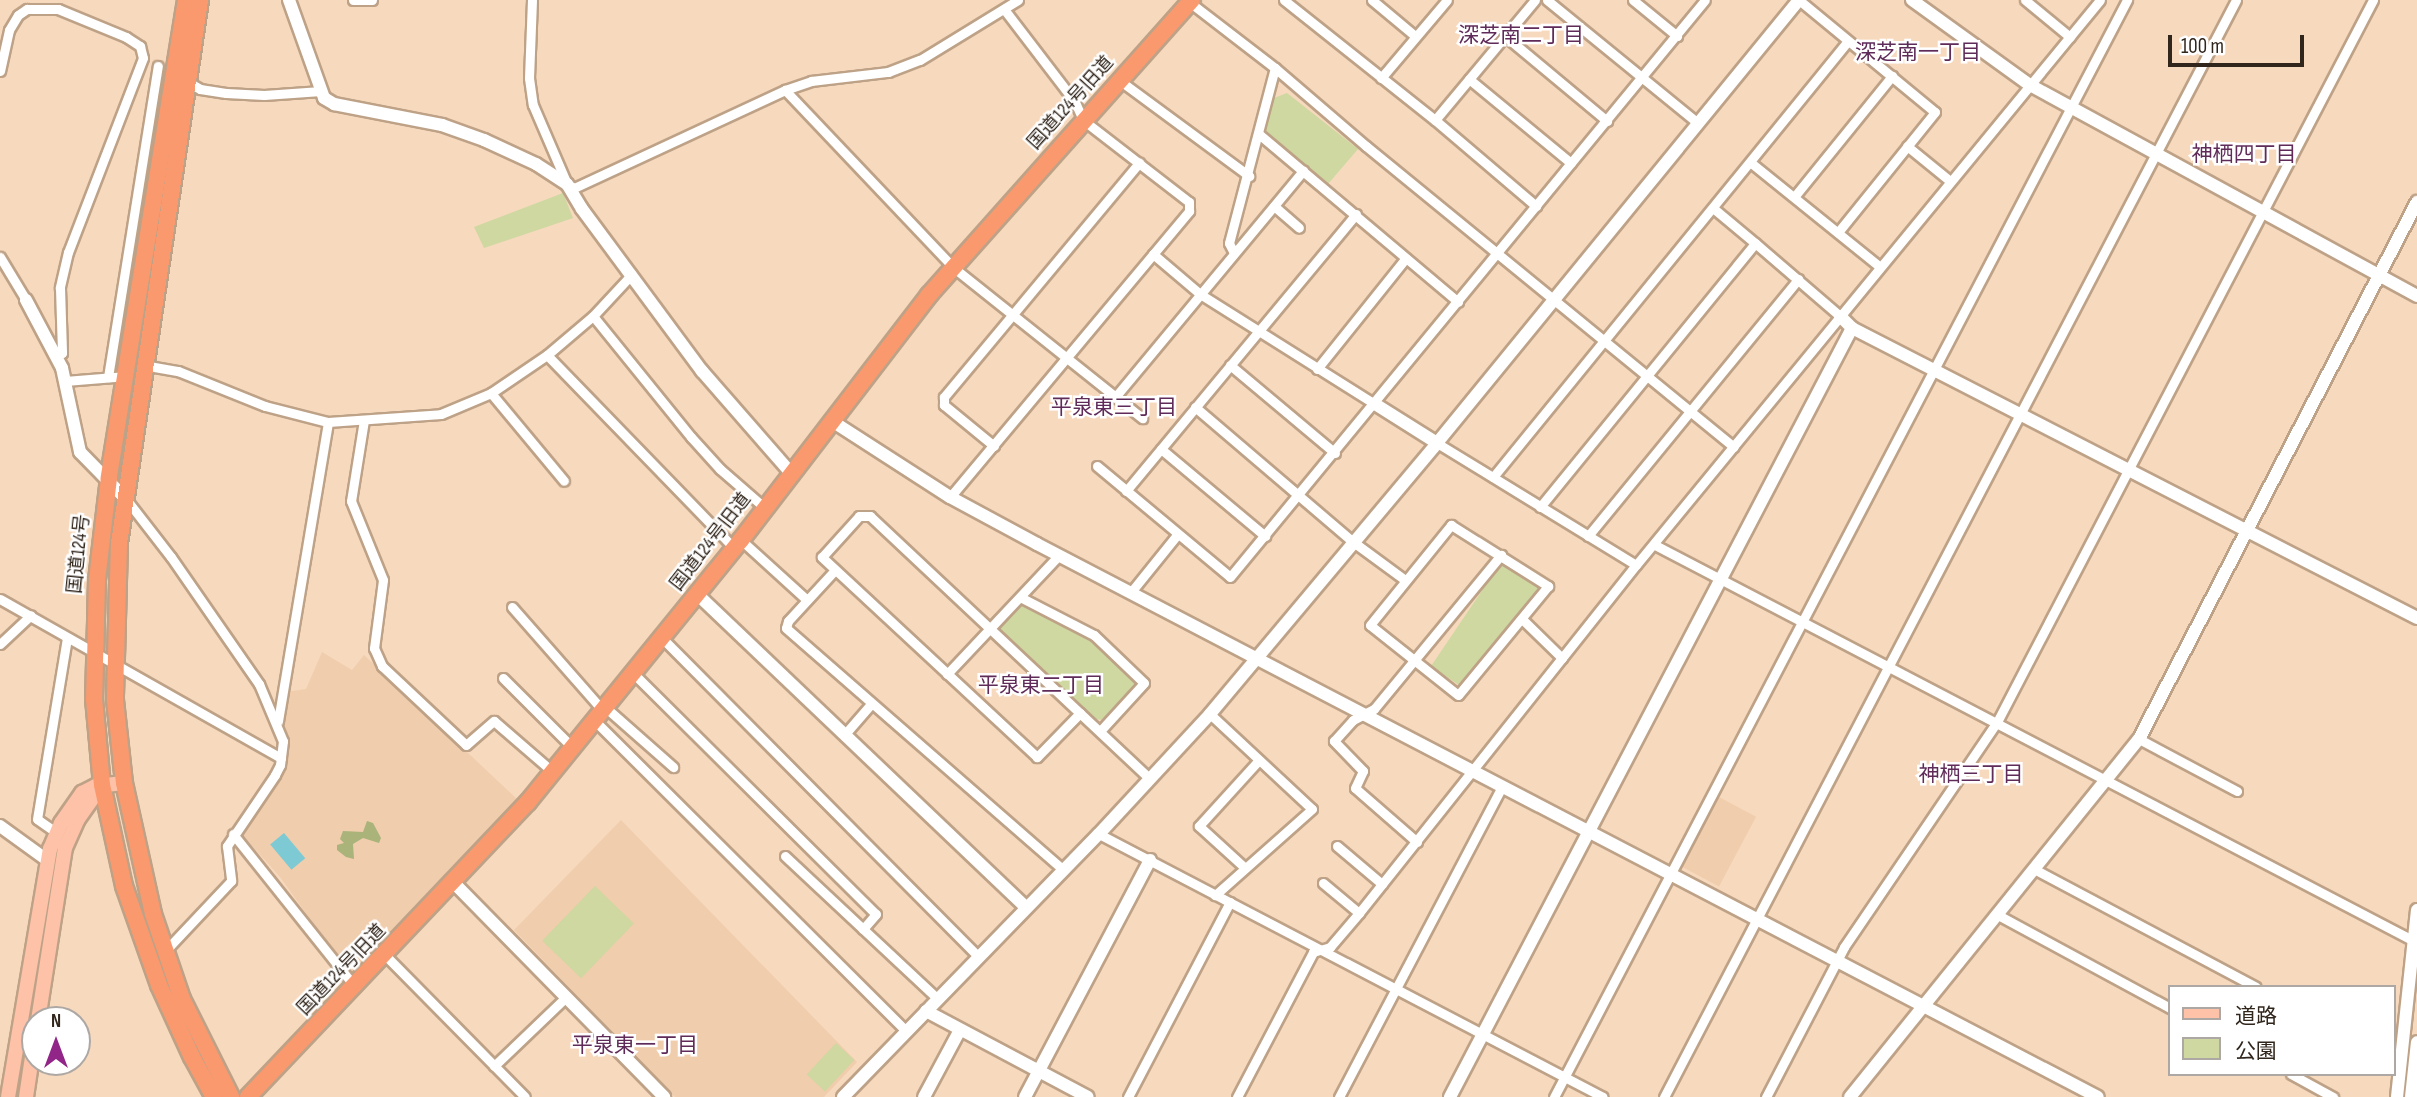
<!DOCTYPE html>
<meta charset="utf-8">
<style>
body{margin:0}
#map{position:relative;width:2417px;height:1097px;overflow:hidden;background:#f7d9bd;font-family:"Sofia Sans Condensed","Noto Sans JP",sans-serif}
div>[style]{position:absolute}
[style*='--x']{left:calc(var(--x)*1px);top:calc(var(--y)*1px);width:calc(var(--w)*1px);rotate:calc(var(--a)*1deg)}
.built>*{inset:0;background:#f0cdac;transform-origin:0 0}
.green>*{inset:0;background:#ced8a0;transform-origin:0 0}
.forest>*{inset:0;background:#a9b37a}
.water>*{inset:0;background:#7dcad4;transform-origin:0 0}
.roads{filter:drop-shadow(2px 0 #bea287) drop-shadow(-2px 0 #bea287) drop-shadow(0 2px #bea287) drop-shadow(0 -2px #bea287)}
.street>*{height:9px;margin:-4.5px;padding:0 4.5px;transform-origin:4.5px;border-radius:4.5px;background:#fff}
.secondary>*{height:12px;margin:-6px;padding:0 6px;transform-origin:6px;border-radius:6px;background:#fff}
.primary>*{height:14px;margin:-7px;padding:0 7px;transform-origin:7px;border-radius:7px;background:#fdc2a8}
.highway>*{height:16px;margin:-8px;padding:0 8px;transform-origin:8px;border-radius:8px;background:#fb996e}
span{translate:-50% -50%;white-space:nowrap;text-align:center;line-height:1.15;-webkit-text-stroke:5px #fff;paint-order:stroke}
.street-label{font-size:19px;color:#31261c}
.neighbourhood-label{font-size:21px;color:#5f2b59}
.legend{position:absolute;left:2168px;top:985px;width:228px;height:91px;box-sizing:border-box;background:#fff;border:2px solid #ada8a4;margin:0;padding:9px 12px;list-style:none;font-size:21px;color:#31261c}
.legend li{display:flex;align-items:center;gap:14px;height:35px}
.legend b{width:35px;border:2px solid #ada8a4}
.north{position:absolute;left:21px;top:1006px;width:70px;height:70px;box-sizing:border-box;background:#fff;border:2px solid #ada8a4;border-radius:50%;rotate:0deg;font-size:19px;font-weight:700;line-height:28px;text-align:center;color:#31261c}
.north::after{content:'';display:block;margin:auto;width:24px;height:32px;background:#912588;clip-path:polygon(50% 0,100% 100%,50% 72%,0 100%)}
.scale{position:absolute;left:2168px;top:35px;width:136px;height:32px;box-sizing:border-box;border:4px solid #31261c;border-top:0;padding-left:9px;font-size:21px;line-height:24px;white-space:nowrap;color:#31261c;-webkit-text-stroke:5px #fff;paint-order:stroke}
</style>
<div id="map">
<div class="built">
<i style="clip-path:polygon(322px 652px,352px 670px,364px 655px,518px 800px,350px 975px,280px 877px,238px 830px,289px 756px,280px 723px,286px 692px,306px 689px)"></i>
<i style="left:1719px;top:797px;width:42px;height:79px;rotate:28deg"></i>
<i style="clip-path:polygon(621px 820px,857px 1062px,824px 1097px,675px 1097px,514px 930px)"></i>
</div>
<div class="green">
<i style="clip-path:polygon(1287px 93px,1358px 149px,1328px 184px,1267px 138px,1265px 131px,1274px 98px)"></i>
<i style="clip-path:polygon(563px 193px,573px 218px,484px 248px,474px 227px)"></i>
<i style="left:1502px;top:561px;width:47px;height:127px;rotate:34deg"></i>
<i style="clip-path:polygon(1021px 604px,1094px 641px,1134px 681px,1135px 685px,1104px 720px,1094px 719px,1000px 630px,1000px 626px)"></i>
<i style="left:595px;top:886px;width:54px;height:76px;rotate:44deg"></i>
<i style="left:836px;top:1043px;width:25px;height:43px;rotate:43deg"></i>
</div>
<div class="forest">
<i style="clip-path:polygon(367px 821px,373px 823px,381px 838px,379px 843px,363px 838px,353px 844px,354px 859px,346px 857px,337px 850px,337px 845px,344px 843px,340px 839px,343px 831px,363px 832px)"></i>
</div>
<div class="water">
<i style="left:284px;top:833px;width:33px;height:18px;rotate:50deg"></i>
</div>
<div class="roads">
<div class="street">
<i style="--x:353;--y:0;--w:19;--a:0"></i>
<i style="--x:532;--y:0;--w:78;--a:92.2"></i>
<i style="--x:529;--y:78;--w:27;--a:82"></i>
<i style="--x:533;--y:105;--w:86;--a:66.7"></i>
<i style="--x:567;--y:184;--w:8;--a:30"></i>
<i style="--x:574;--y:188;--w:233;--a:-24.9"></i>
<i style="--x:785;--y:90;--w:28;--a:-19"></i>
<i style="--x:811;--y:81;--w:78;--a:-6.7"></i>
<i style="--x:888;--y:72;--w:34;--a:-21"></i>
<i style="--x:920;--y:60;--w:115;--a:-31.5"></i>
<i style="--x:1284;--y:0;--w:193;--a:38.5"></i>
<i style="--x:1435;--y:120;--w:133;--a:40.4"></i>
<i style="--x:1372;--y:0;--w:56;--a:39.9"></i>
<i style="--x:1547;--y:0;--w:195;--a:39.2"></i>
<i style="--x:1633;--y:0;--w:57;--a:39.3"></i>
<i style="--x:1799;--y:0;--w:176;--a:39.5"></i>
<i style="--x:1935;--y:112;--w:154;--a:128.9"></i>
<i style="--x:2025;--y:0;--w:58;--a:39.4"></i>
<i style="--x:1188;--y:1;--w:110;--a:37.6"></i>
<i style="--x:1275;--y:68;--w:120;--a:40.6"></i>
<i style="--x:1366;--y:146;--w:475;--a:39.3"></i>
<i style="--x:1505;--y:36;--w:133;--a:39.8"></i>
<i style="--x:0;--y:71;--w:42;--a:-77.6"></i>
<i style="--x:9;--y:30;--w:17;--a:-59"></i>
<i style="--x:18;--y:15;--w:11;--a:-34"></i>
<i style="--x:27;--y:9;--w:31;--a:0"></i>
<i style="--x:58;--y:9;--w:74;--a:22.4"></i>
<i style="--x:126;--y:37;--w:17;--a:33"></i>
<i style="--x:140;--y:46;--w:12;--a:76"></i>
<i style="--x:143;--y:58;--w:208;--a:111.1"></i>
<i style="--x:68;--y:252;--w:37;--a:103"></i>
<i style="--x:60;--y:288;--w:65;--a:88.2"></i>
<i style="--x:62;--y:353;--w:6;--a:149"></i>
<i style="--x:1381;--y:78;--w:102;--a:-49.8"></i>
<i style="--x:1469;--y:79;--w:132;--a:39.5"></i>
<i style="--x:1119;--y:80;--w:162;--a:36.4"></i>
<i style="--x:188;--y:82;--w:14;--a:30"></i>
<i style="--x:200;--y:89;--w:26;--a:9"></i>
<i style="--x:226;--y:93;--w:38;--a:3"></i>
<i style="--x:264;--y:95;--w:57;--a:-4"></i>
<i style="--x:785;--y:90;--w:245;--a:46.5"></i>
<i style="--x:954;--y:268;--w:241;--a:38.6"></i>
<i style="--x:1435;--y:120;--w:156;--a:-50.2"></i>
<i style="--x:1260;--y:135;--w:259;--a:40.1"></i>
<i style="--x:1907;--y:146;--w:55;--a:39.1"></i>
<i style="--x:1750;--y:162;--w:166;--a:38.9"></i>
<i style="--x:1794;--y:197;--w:156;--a:-51"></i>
<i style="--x:1274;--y:206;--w:33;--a:41"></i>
<i style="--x:1713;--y:208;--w:55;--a:39.8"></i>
<i style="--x:1234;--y:253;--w:11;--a:-117"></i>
<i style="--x:1229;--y:243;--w:181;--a:-75.3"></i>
<i style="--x:1153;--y:254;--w:62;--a:40.4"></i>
<i style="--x:1200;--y:294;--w:207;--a:32.2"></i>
<i style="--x:0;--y:257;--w:50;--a:58.8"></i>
<i style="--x:593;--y:316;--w:156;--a:51"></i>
<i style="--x:691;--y:437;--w:43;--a:47.8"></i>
<i style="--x:720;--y:469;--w:60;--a:40.9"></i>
<i style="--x:547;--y:355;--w:269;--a:45.9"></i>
<i style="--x:143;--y:365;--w:36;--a:10"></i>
<i style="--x:178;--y:371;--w:94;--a:21.9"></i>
<i style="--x:265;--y:406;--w:65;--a:14.3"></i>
<i style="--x:328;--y:422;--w:113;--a:-4"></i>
<i style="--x:441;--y:414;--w:54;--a:-22.8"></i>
<i style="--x:491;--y:393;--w:68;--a:-34.2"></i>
<i style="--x:547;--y:355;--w:60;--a:-40.3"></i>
<i style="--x:593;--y:316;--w:57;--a:-47.1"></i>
<i style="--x:1230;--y:365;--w:137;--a:40"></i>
<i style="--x:1317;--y:369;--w:142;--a:-51.3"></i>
<i style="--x:108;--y:377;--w:315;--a:-80.9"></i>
<i style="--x:65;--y:381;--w:62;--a:-4.6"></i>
<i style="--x:491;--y:393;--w:114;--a:50.3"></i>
<i style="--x:1116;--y:396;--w:293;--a:-50.3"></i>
<i style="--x:1195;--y:407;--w:206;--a:40.5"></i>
<i style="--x:1352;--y:541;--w:66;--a:36.3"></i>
<i style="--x:364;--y:420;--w:82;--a:99.1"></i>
<i style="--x:351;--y:501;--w:85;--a:67.9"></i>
<i style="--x:383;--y:580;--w:69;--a:97.5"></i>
<i style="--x:374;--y:648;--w:20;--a:66"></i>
<i style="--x:382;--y:666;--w:115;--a:43.2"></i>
<i style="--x:466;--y:745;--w:37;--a:-41"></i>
<i style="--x:494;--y:721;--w:77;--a:40.8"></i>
<i style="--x:1437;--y:443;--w:233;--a:31.5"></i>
<i style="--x:994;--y:446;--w:65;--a:-140.6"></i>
<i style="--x:944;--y:405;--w:8;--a:-90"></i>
<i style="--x:944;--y:397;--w:305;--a:-50.2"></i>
<i style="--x:1161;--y:449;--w:136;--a:39.9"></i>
<i style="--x:1097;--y:466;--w:173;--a:39.8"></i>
<i style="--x:1230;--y:577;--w:747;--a:-50.54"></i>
<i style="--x:1493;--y:477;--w:562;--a:-50.85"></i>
<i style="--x:1126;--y:491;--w:360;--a:-50.3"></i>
<i style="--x:950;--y:497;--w:373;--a:-50.1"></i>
<i style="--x:1189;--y:211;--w:9;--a:-90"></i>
<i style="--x:1189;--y:202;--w:134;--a:-142.3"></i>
<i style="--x:1083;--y:120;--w:20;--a:-114"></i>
<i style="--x:1075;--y:102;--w:117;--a:-127.4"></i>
<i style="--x:126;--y:499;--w:73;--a:52.2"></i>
<i style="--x:171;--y:557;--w:155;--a:55.3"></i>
<i style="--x:259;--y:684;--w:62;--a:67.2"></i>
<i style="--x:283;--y:741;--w:24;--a:97"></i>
<i style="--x:280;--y:765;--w:11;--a:117"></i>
<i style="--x:275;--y:775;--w:86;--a:124.1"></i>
<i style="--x:227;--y:846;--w:35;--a:83"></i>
<i style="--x:231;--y:881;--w:98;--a:133.3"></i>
<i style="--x:1540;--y:507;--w:340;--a:-50.8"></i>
<i style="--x:1755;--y:243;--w:112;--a:40.7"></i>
<i style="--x:1451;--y:525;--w:115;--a:32.2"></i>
<i style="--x:1548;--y:586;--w:141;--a:129.5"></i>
<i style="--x:1458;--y:695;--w:112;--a:-141.5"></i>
<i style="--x:1370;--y:625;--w:129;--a:-51"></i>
<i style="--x:1588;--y:536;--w:332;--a:-50.7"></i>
<i style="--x:741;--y:540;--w:89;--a:42.3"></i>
<i style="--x:1655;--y:545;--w:856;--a:27.55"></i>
<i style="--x:835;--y:570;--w:69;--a:132.7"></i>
<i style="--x:788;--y:621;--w:7;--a:106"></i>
<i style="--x:786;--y:628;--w:368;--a:41.1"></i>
<i style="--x:1131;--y:592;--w:73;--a:-51.1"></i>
<i style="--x:1020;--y:597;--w:83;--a:27.2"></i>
<i style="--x:1094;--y:635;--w:69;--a:43.8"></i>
<i style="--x:1144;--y:683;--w:65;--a:132.5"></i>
<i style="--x:0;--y:599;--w:323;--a:29.5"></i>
<i style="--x:512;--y:607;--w:132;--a:48.7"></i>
<i style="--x:599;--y:706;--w:6;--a:9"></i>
<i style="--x:605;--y:707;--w:91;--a:41.4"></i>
<i style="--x:1522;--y:619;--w:56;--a:44.3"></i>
<i style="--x:662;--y:638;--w:448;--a:45.2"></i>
<i style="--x:0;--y:644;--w:42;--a:-43.1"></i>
<i style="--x:633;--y:673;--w:342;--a:44.8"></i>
<i style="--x:876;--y:914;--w:20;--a:131"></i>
<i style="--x:947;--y:674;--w:163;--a:-46.7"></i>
<i style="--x:503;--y:678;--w:98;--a:45"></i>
<i style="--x:1080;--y:713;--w:62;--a:134.3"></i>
<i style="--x:1037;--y:757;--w:294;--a:-137.1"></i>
<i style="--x:822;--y:557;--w:55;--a:-47.9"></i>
<i style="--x:859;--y:516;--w:11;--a:0"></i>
<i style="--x:870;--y:516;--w:384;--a:43.2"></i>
<i style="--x:1210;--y:714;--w:139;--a:43"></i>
<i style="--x:1312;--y:809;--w:130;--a:138.4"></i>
<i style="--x:594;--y:720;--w:441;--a:44.9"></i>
<i style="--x:278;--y:721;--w:303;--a:-80.5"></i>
<i style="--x:845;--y:734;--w:40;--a:-49"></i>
<i style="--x:2139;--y:739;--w:111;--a:28"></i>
<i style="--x:57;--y:833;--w:24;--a:-145"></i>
<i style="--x:37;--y:819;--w:183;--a:-80.6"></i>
<i style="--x:233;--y:834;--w:196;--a:51.4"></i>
<i style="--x:1099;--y:834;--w:568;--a:27.56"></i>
<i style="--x:1417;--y:842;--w:82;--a:-138.9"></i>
<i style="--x:1355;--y:788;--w:19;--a:-65"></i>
<i style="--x:1363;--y:771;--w:42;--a:-134"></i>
<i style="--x:1334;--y:741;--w:28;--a:-48"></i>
<i style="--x:1353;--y:720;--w:24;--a:-28"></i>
<i style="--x:1374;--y:709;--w:200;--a:-50.5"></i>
<i style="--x:1337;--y:846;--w:59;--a:40.2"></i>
<i style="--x:785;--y:856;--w:209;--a:43.1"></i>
<i style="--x:1244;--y:867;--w:61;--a:-137.7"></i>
<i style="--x:1199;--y:826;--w:89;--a:-47.7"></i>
<i style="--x:2034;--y:869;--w:251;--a:28"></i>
<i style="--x:1323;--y:883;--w:47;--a:39.8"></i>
<i style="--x:1998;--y:915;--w:196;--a:28.4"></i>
<i style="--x:385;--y:955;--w:199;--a:45.4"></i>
<i style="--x:494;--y:1066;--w:98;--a:-43.8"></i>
<i style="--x:2291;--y:1074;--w:48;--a:28.7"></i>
<i style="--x:1128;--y:1097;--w:220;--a:-62.4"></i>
<i style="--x:1237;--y:1097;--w:164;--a:-62.3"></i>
<i style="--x:1313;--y:952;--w:18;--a:-16"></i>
<i style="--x:1330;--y:947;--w:45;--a:-49.5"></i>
<i style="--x:1359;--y:913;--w:445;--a:-51.5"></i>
<i style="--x:1636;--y:565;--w:731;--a:-50.61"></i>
<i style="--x:1339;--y:1097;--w:350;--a:-62.3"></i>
<i style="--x:1554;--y:1097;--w:1238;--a:-62.42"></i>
<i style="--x:1664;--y:1097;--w:1237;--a:-62.46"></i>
<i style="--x:1766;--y:1097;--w:169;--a:-62.5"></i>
<i style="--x:1844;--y:947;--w:272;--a:-55.8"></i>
<i style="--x:1997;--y:722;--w:814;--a:-62.49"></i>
</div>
<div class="secondary">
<i style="--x:289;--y:0;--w:104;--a:70.3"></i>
<i style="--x:324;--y:98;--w:12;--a:31"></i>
<i style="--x:334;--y:104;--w:110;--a:11"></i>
<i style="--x:442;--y:125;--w:45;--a:19.7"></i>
<i style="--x:484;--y:140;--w:57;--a:24.8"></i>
<i style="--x:536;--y:164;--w:37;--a:33"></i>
<i style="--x:567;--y:184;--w:29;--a:59"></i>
<i style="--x:582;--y:209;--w:202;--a:53.5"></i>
<i style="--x:702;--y:371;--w:137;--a:48.9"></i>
<i style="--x:1912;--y:0;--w:145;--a:35.8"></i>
<i style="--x:2030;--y:85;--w:441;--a:28.6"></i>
<i style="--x:26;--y:300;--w:77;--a:62.1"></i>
<i style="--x:62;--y:368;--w:86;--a:77.9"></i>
<i style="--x:80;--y:452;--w:64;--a:45.6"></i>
<i style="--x:1840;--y:316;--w:17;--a:45"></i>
<i style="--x:1852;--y:328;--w:635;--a:27.17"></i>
<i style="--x:1375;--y:404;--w:73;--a:32.2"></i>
<i style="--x:832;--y:421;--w:140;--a:32.8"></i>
<i style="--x:950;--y:497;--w:99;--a:28.4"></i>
<i style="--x:1037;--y:544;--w:1196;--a:27.53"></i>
<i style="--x:697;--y:594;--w:453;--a:43.6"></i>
<i style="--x:0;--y:826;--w:58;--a:35.9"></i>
<i style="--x:454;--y:883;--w:300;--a:45.5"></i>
<i style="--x:926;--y:1011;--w:183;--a:28"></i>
<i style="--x:843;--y:1097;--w:367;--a:-45.8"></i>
<i style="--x:1099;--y:834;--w:163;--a:-47.2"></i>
<i style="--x:1210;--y:714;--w:354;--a:-50"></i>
<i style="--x:1437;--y:443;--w:572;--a:-50.75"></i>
<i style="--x:924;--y:1097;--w:76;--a:-61.8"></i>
<i style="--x:1025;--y:1097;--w:268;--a:-62.2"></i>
<i style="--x:1450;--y:1097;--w:868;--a:-62.4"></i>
<i style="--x:1850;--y:1097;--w:460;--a:-51.1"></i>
<i style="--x:2139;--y:739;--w:605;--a:-62.63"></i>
<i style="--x:2397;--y:1097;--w:188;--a:-83.9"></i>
<i style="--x:2411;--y:1097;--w:55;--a:-83.8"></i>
</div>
<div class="primary">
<i style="--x:38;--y:1020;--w:174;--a:-81.1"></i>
<i style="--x:65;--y:848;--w:32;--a:-66"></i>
<i style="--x:78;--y:819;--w:42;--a:-54.8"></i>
<i style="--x:8;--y:1097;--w:252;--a:-80.4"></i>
<i style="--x:50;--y:849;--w:28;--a:-67"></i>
<i style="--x:61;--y:823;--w:37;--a:-55"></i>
<i style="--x:82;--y:793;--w:16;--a:-27"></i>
<i style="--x:96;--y:786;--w:28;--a:-6"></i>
<i style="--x:26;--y:1097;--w:61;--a:-81.5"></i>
</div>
<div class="highway">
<i style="--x:186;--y:0;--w:484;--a:99.2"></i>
<i style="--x:109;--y:478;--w:103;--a:96.7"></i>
<i style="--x:97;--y:580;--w:119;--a:91.4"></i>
<i style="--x:94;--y:699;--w:86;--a:84.7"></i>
<i style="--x:102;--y:785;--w:103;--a:77.7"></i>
<i style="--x:124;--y:886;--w:105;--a:70.5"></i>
<i style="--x:159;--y:985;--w:79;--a:65.4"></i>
<i style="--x:192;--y:1057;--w:46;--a:61.2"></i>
<i style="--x:200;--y:0;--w:549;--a:98.48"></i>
<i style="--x:119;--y:543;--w:157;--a:91.5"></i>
<i style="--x:115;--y:700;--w:83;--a:83.8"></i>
<i style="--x:124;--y:783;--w:134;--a:77.5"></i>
<i style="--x:153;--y:914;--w:90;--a:71.2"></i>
<i style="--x:182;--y:999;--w:110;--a:63.4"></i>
<i style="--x:248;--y:1097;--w:407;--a:-46.5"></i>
<i style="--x:528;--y:802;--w:338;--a:-50.9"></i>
<i style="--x:741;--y:540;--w:309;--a:-52.5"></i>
<i style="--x:929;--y:295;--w:395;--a:-48.3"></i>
</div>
</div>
<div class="street-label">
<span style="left:1071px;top:103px;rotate:-48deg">国道124号旧道</span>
<span style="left:711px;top:542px;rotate:-52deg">国道124号旧道</span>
<span style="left:79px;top:554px;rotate:-84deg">国道124号</span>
<span style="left:342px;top:970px;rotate:-46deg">国道124号旧道</span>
</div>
<div class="neighbourhood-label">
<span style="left:1521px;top:36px">深芝南二丁目</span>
<span style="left:1918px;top:53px">深芝南一丁目</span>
<span style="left:2244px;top:155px">神栖四丁目</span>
<span style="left:1114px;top:408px">平泉東三丁目</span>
<span style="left:1041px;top:686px">平泉東二丁目</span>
<span style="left:1971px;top:775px">神栖三丁目</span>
<span style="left:635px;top:1046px">平泉東一丁目</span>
</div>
<ul class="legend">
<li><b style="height:9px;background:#fdc2a8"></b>道路</li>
<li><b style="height:19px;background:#ced8a0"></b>公園</li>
</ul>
<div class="north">N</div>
<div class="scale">100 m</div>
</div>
